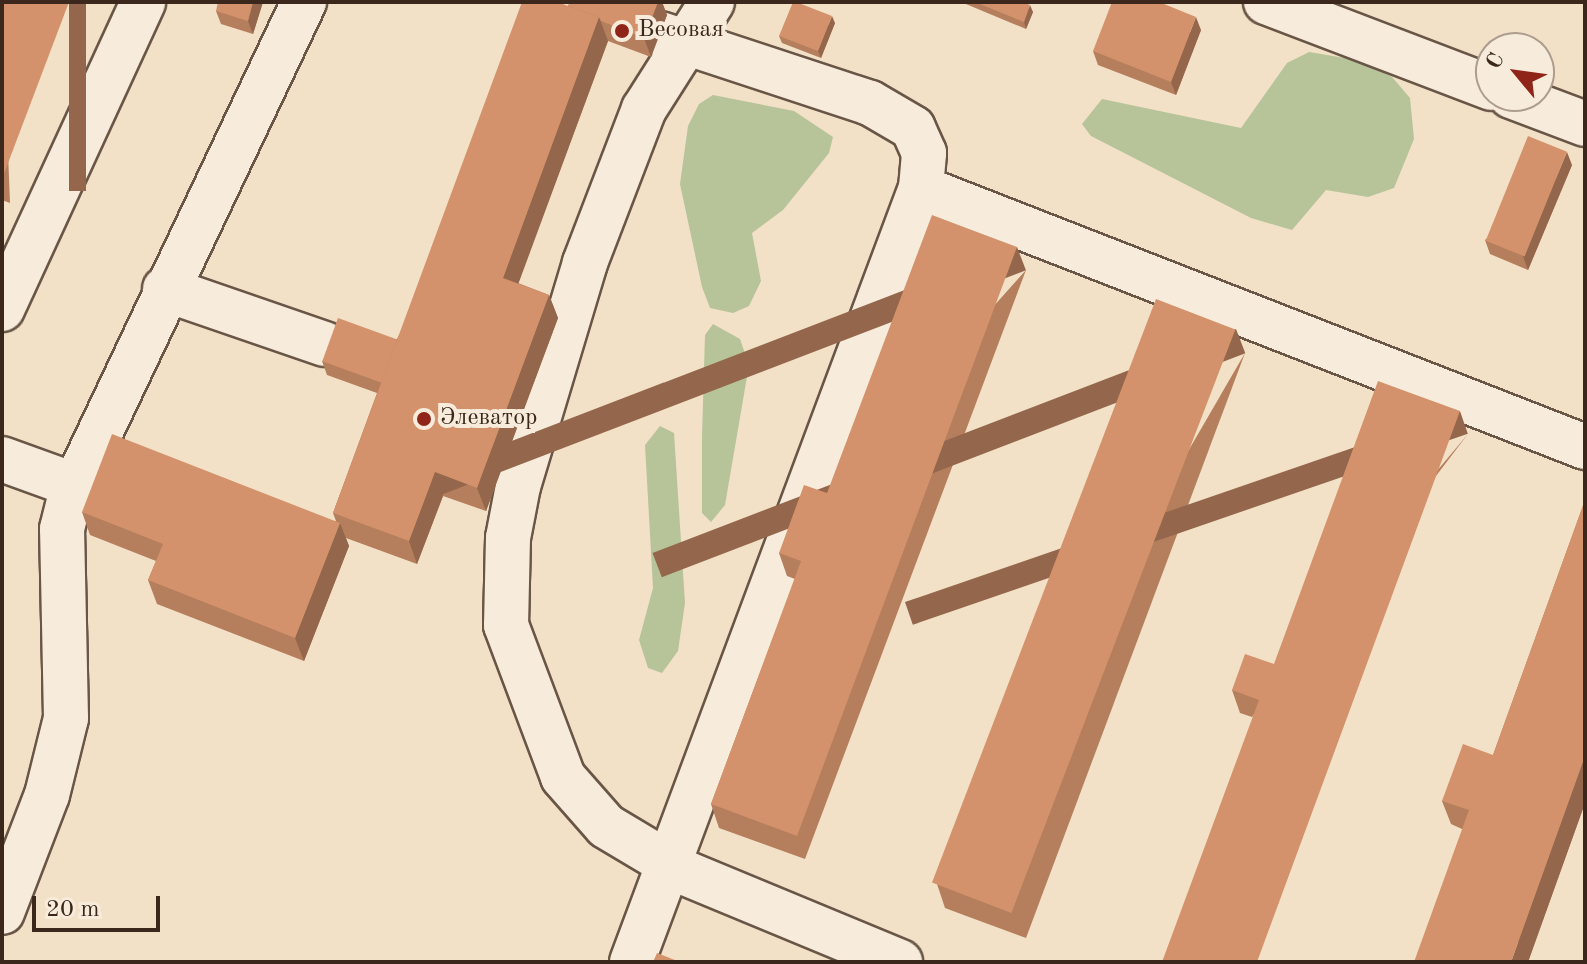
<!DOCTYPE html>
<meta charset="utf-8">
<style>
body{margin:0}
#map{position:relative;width:1587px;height:964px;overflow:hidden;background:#f2e1c7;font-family:"Old Standard TT",serif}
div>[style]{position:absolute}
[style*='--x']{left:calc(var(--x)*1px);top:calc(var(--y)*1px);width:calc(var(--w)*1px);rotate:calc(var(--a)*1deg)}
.green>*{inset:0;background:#b7c398}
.roads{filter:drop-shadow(2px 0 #695647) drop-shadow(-2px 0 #695647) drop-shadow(0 2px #695647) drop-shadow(0 -2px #695647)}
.minor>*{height:44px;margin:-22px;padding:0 22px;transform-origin:22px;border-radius:22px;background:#f7ecdb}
.wall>*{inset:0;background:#b57e5c}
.shaded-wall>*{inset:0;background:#94664b;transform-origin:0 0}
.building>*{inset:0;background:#d3926b;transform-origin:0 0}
.dots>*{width:22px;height:22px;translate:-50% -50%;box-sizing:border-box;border:4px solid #f7ecdb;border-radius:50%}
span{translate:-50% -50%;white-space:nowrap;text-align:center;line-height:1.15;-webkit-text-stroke:8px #f7ecdb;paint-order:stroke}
.poi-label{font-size:24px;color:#3b271c}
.left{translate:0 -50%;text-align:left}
.frame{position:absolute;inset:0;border:4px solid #3b271c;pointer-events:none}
.north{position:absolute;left:1475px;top:32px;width:80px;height:80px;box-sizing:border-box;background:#f7ecdb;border:2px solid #ac9d8f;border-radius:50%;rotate:299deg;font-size:22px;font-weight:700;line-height:32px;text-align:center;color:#3b271c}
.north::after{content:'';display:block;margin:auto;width:28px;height:36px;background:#8f2418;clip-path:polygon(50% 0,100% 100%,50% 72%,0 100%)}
.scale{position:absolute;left:32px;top:896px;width:128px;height:36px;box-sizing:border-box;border:4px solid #3b271c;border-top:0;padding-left:10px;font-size:24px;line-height:28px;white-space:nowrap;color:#3b271c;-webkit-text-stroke:6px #f7ecdb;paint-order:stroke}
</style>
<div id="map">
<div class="green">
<i style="clip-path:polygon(1309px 52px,1357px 60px,1392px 77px,1410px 98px,1414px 139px,1394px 188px,1368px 197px,1326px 190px,1292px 230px,1251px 218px,1091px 136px,1082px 124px,1102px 99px,1241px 128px,1287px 63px)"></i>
<i style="clip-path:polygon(713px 95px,794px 111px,833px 137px,829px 153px,783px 210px,752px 233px,761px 281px,749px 306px,733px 313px,710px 308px,702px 287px,680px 184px,688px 126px,699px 104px)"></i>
<i style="clip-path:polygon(713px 324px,740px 339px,749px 365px,725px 505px,711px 522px,702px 513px,702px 437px,705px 335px)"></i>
<i style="clip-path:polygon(660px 426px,674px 433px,685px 603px,678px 651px,662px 673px,648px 668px,639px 640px,653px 588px,645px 445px)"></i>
</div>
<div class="roads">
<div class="minor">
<i style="--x:712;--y:2;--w:127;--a:122.4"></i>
<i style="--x:644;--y:109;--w:165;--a:111"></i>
<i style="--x:585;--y:263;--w:233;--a:106.7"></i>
<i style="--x:518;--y:486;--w:53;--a:100.9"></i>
<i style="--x:508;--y:538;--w:87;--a:91.3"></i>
<i style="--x:506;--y:625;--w:162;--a:69.4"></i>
<i style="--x:563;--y:777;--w:65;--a:48.7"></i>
<i style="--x:606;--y:826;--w:90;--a:30.9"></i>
<i style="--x:683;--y:872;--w:235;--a:22.5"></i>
<i style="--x:1266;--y:2;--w:241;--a:20.9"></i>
<i style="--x:1511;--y:96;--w:79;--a:20.7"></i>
<i style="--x:921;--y:188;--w:713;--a:21.31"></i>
<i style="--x:165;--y:289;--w:169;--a:19"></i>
<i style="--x:2;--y:309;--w:338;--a:-65.3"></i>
<i style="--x:2;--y:459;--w:77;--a:19.9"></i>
<i style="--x:2;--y:912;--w:125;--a:-69"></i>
<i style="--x:47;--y:795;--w:79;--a:-76.1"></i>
<i style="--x:66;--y:718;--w:189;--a:-91.2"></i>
<i style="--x:62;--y:529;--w:34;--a:-76"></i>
<i style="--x:70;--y:496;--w:547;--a:-64.65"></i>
<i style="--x:632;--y:962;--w:826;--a:-69.53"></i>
<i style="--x:921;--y:188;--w:35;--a:-85"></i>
<i style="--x:924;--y:153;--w:27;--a:-114"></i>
<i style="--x:913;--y:128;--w:50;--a:-149.8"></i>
<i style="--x:870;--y:103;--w:221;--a:-161.8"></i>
</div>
</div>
<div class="wall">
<i style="clip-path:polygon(2px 2px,10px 203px,2px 200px)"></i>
<i style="clip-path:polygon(263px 2px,253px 34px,221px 24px,216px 11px)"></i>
<i style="clip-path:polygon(570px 2px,662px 2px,667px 15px,651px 57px,608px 41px,518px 283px,549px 295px,558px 318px,486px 511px,443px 496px,417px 564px,346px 538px,349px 546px,304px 661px,157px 604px,148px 580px,156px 561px,90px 535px,82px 512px,336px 521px,333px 513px,377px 393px,327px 375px,322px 361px,397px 339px)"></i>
<i style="clip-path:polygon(961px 2px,1023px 2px,1033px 12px,1026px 29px)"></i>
<i style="clip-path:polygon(835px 23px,821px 58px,782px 43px,779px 36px)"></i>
<i style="clip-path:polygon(1201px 30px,1176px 95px,1098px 65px,1093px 51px)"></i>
<i style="clip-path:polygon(1572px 165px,1528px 270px,1490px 254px,1485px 240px)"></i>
<i style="clip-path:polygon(1026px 270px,805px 859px,719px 828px,711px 804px,795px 579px,787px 576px,779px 553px,827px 493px)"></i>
<i style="clip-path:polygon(1245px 353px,1026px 938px,945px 908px,937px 884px)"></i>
<i style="clip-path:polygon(1468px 434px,1252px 717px,1240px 713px,1232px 690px,1274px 664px)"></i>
<i style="clip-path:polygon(1585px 500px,1585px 803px,1528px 962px,1462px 829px,1451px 824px,1442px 801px,1493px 755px)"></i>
</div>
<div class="shaded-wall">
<i style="left:69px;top:2px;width:17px;height:189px"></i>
<i style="clip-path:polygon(253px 2px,263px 2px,253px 34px,248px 21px)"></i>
<i style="clip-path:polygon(658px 2px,662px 2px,667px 15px,651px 57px,644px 38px)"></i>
<i style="clip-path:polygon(1030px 5px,1033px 12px,1026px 29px,1024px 22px)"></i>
<i style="clip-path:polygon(832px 16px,835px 23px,821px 58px,818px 51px)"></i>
<i style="clip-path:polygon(599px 17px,608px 41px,512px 301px,503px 278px)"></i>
<i style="clip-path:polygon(1196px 17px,1201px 30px,1176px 95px,1171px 82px)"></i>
<i style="clip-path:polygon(1567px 152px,1572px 165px,1528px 270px,1523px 256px)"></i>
<i style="left:1017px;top:247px;width:25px;height:629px;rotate:69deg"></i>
<i style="clip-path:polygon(549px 295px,558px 318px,486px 511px,477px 488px)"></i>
<i style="left:1236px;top:329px;width:26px;height:625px;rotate:69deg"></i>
<i style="left:1460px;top:411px;width:24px;height:587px;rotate:71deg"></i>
<i style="clip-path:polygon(435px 472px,443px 496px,417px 564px,409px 541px)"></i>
<i style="clip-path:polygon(340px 523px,349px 546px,304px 661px,295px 638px)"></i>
<i style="clip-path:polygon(1585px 756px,1585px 803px,1528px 962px,1511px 962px)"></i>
</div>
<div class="building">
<i style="clip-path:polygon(2px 2px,69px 2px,2px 179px)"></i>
<i style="clip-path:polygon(218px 2px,253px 2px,248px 21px,216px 11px)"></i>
<i style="clip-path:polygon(522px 2px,557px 2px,599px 17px,503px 278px,549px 295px,477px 488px,435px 472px,409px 541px,333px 513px)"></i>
<i style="clip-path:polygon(570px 2px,658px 2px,644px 38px,601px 21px,599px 17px,568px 6px)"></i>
<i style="clip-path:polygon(793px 2px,796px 2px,832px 16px,818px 51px,779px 36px)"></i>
<i style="clip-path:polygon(975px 2px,1023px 2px,1030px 5px,1024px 22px)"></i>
<i style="clip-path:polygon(1112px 2px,1159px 2px,1196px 17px,1171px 82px,1093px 51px)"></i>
<i style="left:1528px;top:136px;width:42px;height:113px;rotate:22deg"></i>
<i style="clip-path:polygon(932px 215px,1017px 247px,797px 836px,711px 804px,801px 561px,779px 553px,804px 485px,827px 493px)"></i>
<i style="left:1156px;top:299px;width:85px;height:625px;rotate:21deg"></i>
<i style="left:338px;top:318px;width:63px;height:46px;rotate:20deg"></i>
<i style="clip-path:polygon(1378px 381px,1460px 411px,1257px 962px,1162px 962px,1259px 700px,1232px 690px,1245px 654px,1274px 664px)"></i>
<i style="clip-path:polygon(112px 434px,340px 523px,295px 638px,148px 580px,163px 544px,82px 512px)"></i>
<i style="clip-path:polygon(1585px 500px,1585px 756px,1511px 962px,1414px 962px,1469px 810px,1442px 801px,1463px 744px,1493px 755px)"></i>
<i style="clip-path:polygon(657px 953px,680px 962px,653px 962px)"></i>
</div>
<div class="dots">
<i style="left:622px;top:31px;background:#8f2418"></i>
<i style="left:424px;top:419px;background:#8f2418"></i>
</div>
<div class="poi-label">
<span class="left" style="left:638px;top:31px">Весовая</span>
<span class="left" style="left:440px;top:419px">Элеватор</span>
</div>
<div class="frame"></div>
<div class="north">С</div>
<div class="scale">20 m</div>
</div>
